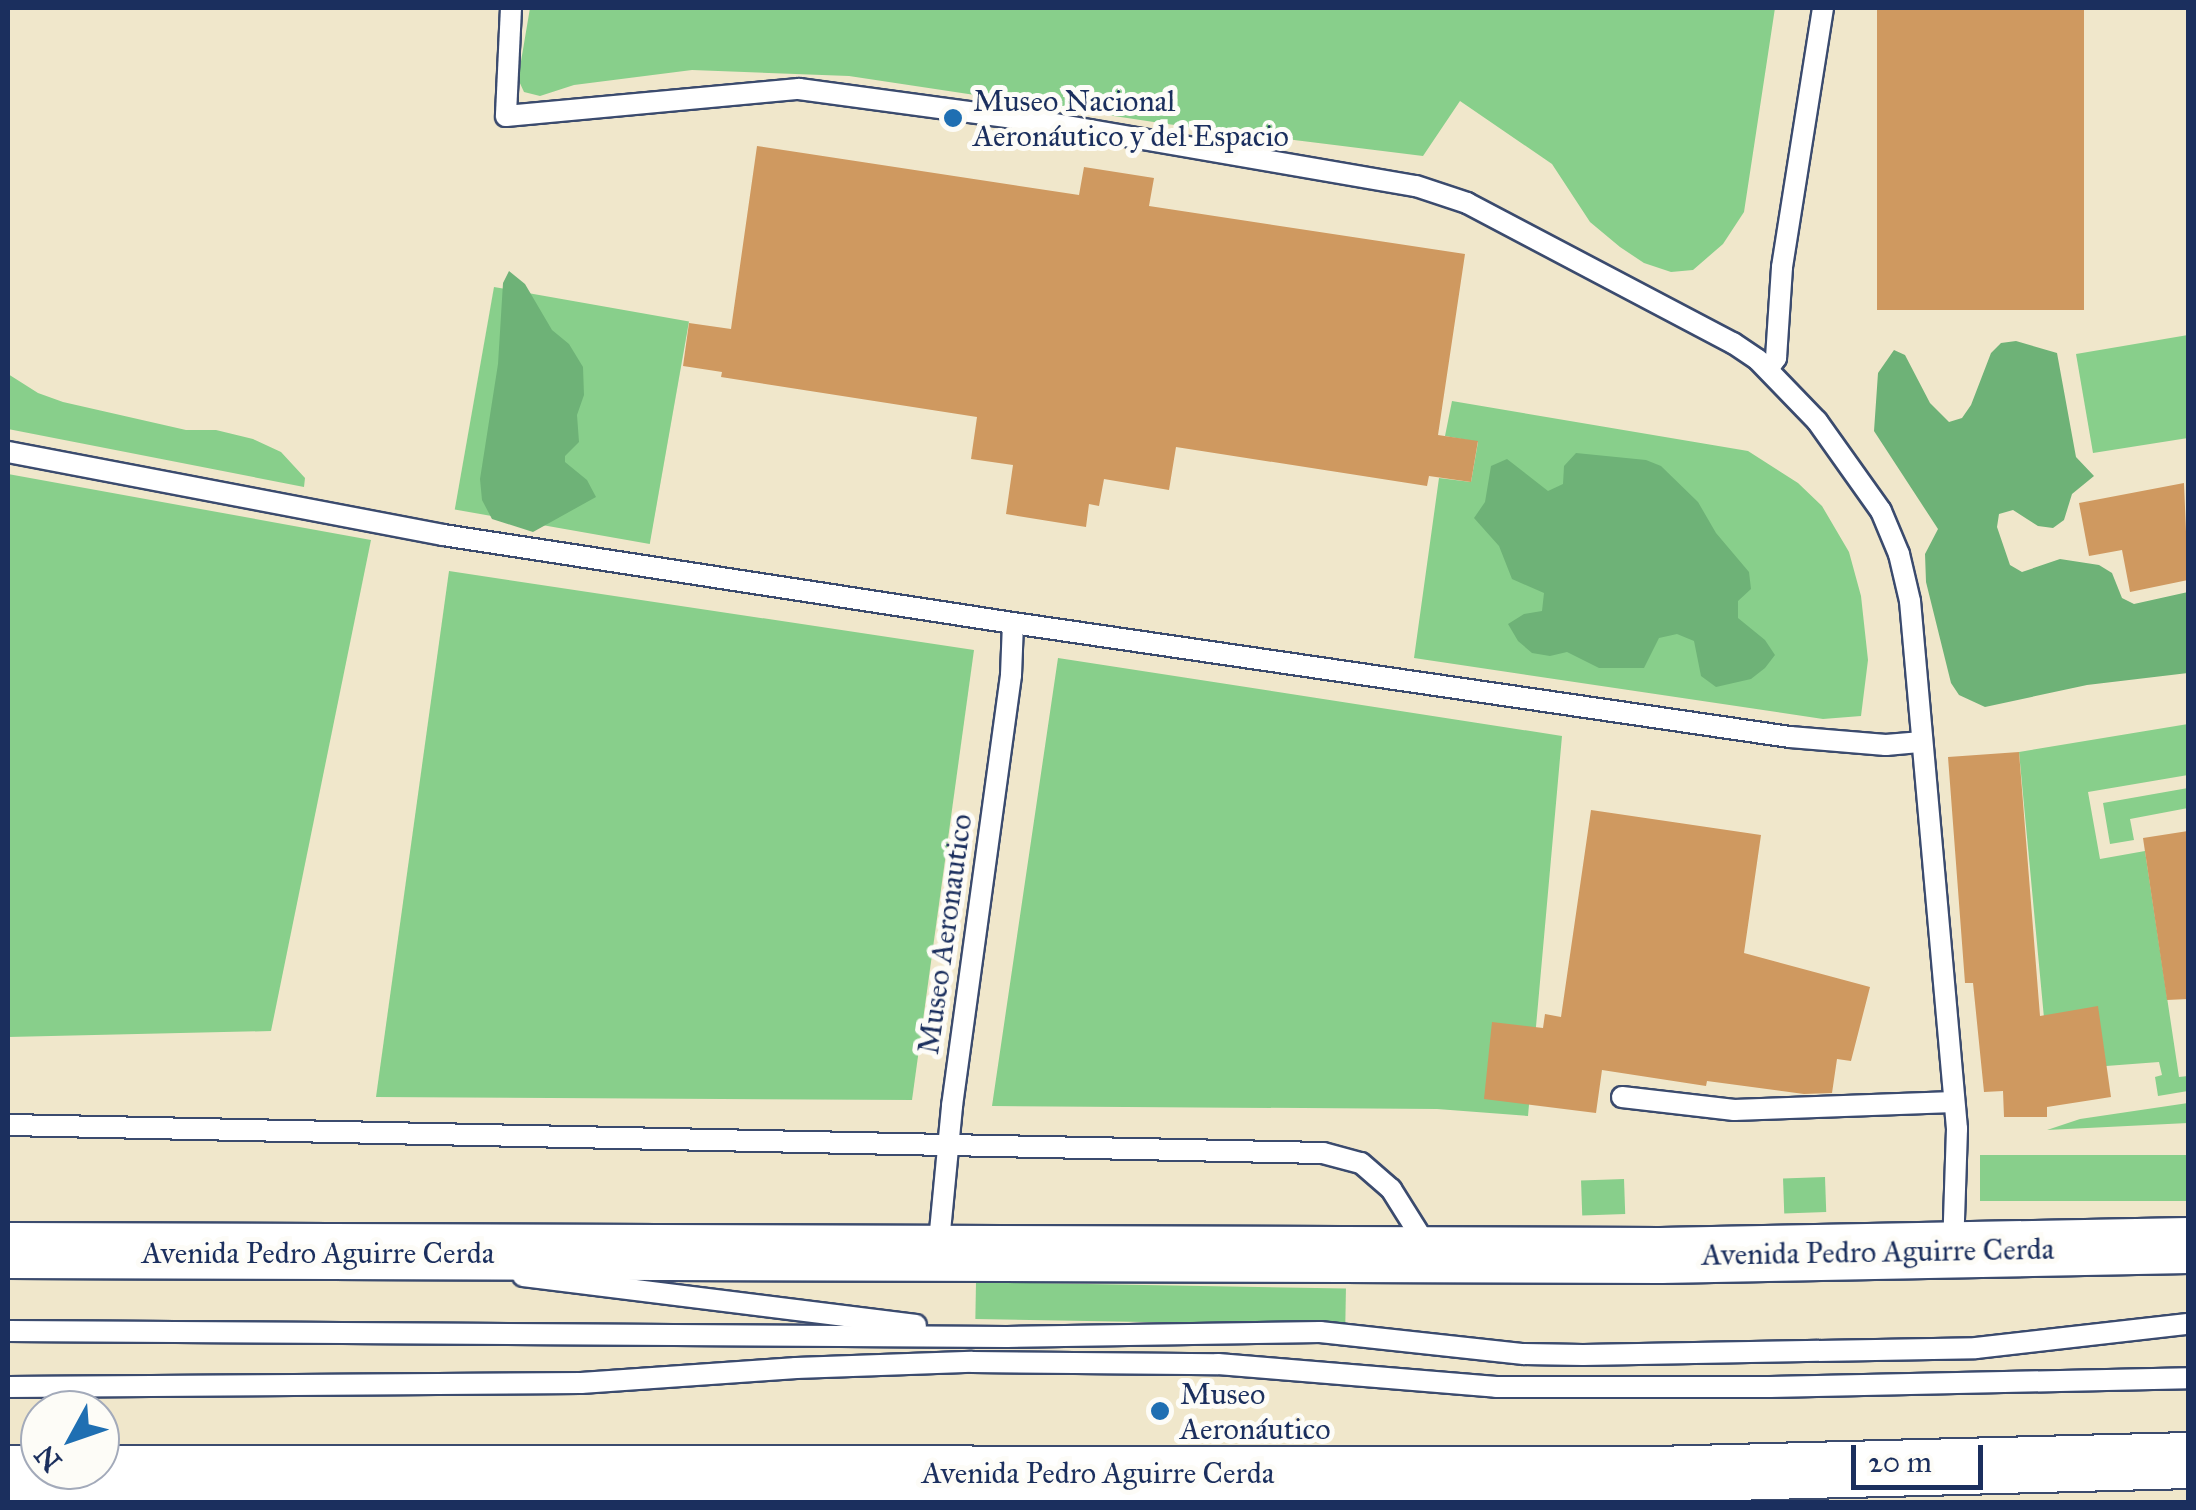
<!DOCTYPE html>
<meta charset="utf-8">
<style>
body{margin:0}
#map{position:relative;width:2196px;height:1510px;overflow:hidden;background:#f0e7cb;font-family:"IM FELL Great Primer",serif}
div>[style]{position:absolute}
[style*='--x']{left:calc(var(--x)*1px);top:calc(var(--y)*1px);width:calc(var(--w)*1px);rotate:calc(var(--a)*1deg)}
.green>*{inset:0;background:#88cf8b;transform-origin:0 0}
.forest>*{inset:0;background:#6eb277}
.building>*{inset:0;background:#cf9960;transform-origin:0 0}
.roads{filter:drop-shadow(2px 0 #3b4b6e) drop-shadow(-2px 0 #3b4b6e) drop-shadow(0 2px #3b4b6e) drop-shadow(0 -2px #3b4b6e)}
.lane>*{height:20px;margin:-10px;padding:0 10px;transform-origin:10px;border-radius:10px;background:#fff}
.primary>*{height:55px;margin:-27.5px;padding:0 27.5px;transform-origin:27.5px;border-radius:27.5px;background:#fff}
.dots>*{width:28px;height:28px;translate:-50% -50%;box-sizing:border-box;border:5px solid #fdfcf7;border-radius:50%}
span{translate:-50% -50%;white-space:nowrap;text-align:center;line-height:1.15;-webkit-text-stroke:10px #fdfcf7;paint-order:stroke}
.poi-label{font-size:30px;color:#1b2f5e}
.left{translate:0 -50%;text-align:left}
.street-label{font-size:30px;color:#1b2f5e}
.frame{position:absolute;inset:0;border:10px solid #1b2f5e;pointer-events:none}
.north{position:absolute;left:20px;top:1390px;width:100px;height:100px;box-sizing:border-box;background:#fdfcf7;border:2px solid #a3aaba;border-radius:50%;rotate:230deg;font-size:28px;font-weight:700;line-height:40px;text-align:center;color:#1b2f5e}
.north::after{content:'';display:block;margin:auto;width:35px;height:45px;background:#1f6fb2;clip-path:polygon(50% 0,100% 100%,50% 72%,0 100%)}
.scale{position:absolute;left:1851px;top:1445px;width:132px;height:45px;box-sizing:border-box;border:5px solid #1b2f5e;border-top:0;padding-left:12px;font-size:30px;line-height:35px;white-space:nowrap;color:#1b2f5e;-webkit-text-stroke:8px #fdfcf7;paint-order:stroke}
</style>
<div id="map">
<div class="green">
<i style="clip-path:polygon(530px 8px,1775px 8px,1744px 212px,1723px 244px,1693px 270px,1671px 272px,1644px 263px,1620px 247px,1590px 222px,1552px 164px,1460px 101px,1423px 156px,1167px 124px,849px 76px,692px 70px,574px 85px,540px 96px,524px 92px,518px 79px)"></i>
<i style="left:494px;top:287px;width:198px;height:226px;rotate:10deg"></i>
<i style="clip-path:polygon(2188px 335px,2188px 438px,2093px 453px,2076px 354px)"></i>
<i style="clip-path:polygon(8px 374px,38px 393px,63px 402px,186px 430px,216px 430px,253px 439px,281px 452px,305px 478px,304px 487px,8px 429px)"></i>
<i style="clip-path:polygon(1452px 401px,1748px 451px,1798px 483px,1822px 506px,1849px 552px,1861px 596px,1868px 660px,1861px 716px,1823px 719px,1414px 658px,1439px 478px,1471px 482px,1478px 442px,1445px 436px)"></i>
<i style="clip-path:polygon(8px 474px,371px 540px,271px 1031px,8px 1037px)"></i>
<i style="clip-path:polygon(449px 571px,974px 650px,912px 1100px,376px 1097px)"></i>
<i style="clip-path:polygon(1058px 658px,1562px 736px,1528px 1116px,1437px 1109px,992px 1106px)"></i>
<i style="clip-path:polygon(2188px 724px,2188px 775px,2088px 792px,2100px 859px,2145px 851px,2179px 1077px,2188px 1076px,2188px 1091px,2158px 1096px,2155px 1077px,2162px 1075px,2159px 1062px,2106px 1066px,2097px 1007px,2044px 1018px,2019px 752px)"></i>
<i style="clip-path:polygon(2188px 788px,2188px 808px,2130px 819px,2134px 840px,2110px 844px,2103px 803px)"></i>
<i style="clip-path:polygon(2188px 1103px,2188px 1123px,2047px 1130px,2080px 1119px)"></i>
<i style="left:2188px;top:1155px;width:46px;height:208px;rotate:90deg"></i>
<i style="left:1825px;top:1177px;width:35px;height:42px;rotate:88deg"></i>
<i style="left:1624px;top:1179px;width:35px;height:43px;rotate:88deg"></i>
<i style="left:976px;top:1282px;width:370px;height:37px;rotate:1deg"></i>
</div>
<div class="forest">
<i style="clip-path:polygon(509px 271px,525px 284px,552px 330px,569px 344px,583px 367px,584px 395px,577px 415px,579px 442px,565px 456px,565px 462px,587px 480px,596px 497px,533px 532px,492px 519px,482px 500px,480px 479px,498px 364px,503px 283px)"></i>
<i style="clip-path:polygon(2016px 341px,2057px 353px,2076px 457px,2094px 476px,2072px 494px,2064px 520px,2053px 528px,2038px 526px,2013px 510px,1999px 514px,1997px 527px,2010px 565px,2022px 572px,2060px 559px,2099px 565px,2112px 573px,2122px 598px,2134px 604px,2188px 592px,2188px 673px,2087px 685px,1985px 707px,1959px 695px,1951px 683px,1926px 582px,1925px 554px,1938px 529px,1874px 431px,1878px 373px,1894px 350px,1905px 355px,1930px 403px,1949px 422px,1962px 418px,1971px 405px,1991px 353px,2001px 343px)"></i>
<i style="clip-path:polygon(1576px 453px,1646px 460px,1661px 466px,1698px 502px,1716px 533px,1749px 572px,1751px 589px,1738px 601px,1738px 618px,1765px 640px,1775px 655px,1765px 668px,1751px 679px,1716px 687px,1701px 676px,1694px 641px,1677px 634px,1659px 638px,1644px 668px,1599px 668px,1567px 652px,1550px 656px,1532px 653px,1518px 641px,1508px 624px,1524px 614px,1542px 611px,1544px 593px,1512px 579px,1499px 546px,1474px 518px,1485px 502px,1491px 466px,1507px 459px,1548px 491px,1563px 484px,1564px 466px)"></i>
</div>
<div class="building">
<i style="left:1877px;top:8px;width:207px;height:302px"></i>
<i style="clip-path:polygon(757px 146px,1079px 195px,1084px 167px,1154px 178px,1149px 206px,1465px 254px,1438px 435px,1478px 441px,1471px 482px,1429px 476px,1427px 486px,1176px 447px,1169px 490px,1104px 479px,1099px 506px,1089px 504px,1086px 527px,1006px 514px,1013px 465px,971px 459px,977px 417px,721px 377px,722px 372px,683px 366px,689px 323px,731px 329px)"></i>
<i style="clip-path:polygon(2184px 483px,2188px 580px,2130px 592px,2122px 550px,2089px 556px,2079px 503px)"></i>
<i style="clip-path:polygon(2019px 752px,2040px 1016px,2098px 1006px,2111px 1097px,2047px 1107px,2047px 1117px,2004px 1117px,2003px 1091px,1984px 1092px,1973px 983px,1965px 983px,1948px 757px)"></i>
<i style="clip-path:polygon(1591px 810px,1761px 835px,1744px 953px,1870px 987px,1851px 1061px,1837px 1059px,1832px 1093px,1804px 1094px,1707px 1081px,1706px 1086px,1602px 1070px,1596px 1113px,1484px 1099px,1492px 1022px,1543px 1028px,1545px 1014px,1561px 1017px)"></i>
<i style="clip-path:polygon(2188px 831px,2188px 999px,2167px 1000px,2143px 838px)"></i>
</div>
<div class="roads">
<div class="lane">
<i style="--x:511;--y:8;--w:108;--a:92.7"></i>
<i style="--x:506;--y:116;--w:294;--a:-5.3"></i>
<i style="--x:799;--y:89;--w:247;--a:7.7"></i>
<i style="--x:1044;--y:122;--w:377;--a:9.8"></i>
<i style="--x:1416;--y:186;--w:54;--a:18.4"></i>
<i style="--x:1467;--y:203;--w:301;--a:27.8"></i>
<i style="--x:1733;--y:343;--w:30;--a:34"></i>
<i style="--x:1758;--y:360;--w:85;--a:46"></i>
<i style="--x:1817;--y:421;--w:110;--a:54.6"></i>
<i style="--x:1881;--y:511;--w:47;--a:67.3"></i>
<i style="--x:1899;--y:554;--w:48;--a:76.8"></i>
<i style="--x:1910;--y:601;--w:530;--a:84.91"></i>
<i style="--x:1957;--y:1129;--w:120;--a:91.9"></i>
<i style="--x:1768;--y:369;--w:14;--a:-54"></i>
<i style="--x:1776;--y:358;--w:91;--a:-86.2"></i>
<i style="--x:1782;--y:267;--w:262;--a:-81"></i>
<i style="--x:8;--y:452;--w:443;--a:10.8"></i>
<i style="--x:443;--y:535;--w:577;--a:8.78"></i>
<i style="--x:1013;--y:623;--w:785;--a:8.35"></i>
<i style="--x:1790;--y:737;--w:96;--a:4.8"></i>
<i style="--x:1886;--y:745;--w:33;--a:-5"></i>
<i style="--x:1622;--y:1097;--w:113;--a:6.6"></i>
<i style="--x:1734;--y:1110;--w:220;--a:-2.1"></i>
<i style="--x:8;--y:1125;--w:1315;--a:1.22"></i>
<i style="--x:1323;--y:1153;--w:39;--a:15"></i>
<i style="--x:1361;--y:1163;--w:40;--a:41"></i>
<i style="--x:1391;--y:1189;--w:70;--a:57.9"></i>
<i style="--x:938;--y:1252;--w:147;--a:-84.5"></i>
<i style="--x:952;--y:1106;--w:435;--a:-82.2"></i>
<i style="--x:1011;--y:675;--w:52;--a:-87.8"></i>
<i style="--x:523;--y:1276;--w:396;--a:7.1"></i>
<i style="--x:8;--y:1331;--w:999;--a:0.34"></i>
<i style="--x:1007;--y:1337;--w:313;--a:-0.9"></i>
<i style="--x:1320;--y:1332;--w:205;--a:6.2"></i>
<i style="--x:1524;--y:1354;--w:59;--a:1"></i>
<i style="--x:1583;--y:1355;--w:393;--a:-1"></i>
<i style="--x:1976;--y:1348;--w:213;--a:-6.5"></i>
<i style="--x:8;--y:1387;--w:573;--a:-0.4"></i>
<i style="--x:581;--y:1383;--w:216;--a:-4"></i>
<i style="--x:796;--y:1368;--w:176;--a:-2"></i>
<i style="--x:972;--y:1362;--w:246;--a:0.5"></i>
<i style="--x:1218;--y:1364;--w:279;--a:4.7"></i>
<i style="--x:1496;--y:1387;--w:274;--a:0"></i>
<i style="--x:1770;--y:1387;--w:418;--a:-1.2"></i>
</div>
<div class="primary">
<i style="--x:8;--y:1250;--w:1652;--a:0.17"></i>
<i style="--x:1660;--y:1255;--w:528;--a:-1.09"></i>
<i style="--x:8;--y:1473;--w:1647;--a:0.03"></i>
<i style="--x:1655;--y:1474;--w:533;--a:-1.5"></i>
</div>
</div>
<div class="dots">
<i style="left:953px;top:118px;background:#1f6fb2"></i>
<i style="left:1160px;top:1411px;background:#1f6fb2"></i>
</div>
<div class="poi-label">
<span class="left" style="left:973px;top:118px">Museo Nacional<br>Aeronáutico y del Espacio</span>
<span class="left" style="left:1180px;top:1411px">Museo<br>Aeronáutico</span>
</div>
<div class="street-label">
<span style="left:945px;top:934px;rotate:-82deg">Museo Aeronautico</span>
<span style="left:1878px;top:1252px;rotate:-1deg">Avenida Pedro Aguirre Cerda</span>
<span style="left:318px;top:1253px">Avenida Pedro Aguirre Cerda</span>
<span style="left:1098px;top:1473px">Avenida Pedro Aguirre Cerda</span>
</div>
<div class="frame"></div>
<div class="north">N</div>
<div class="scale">20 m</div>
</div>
